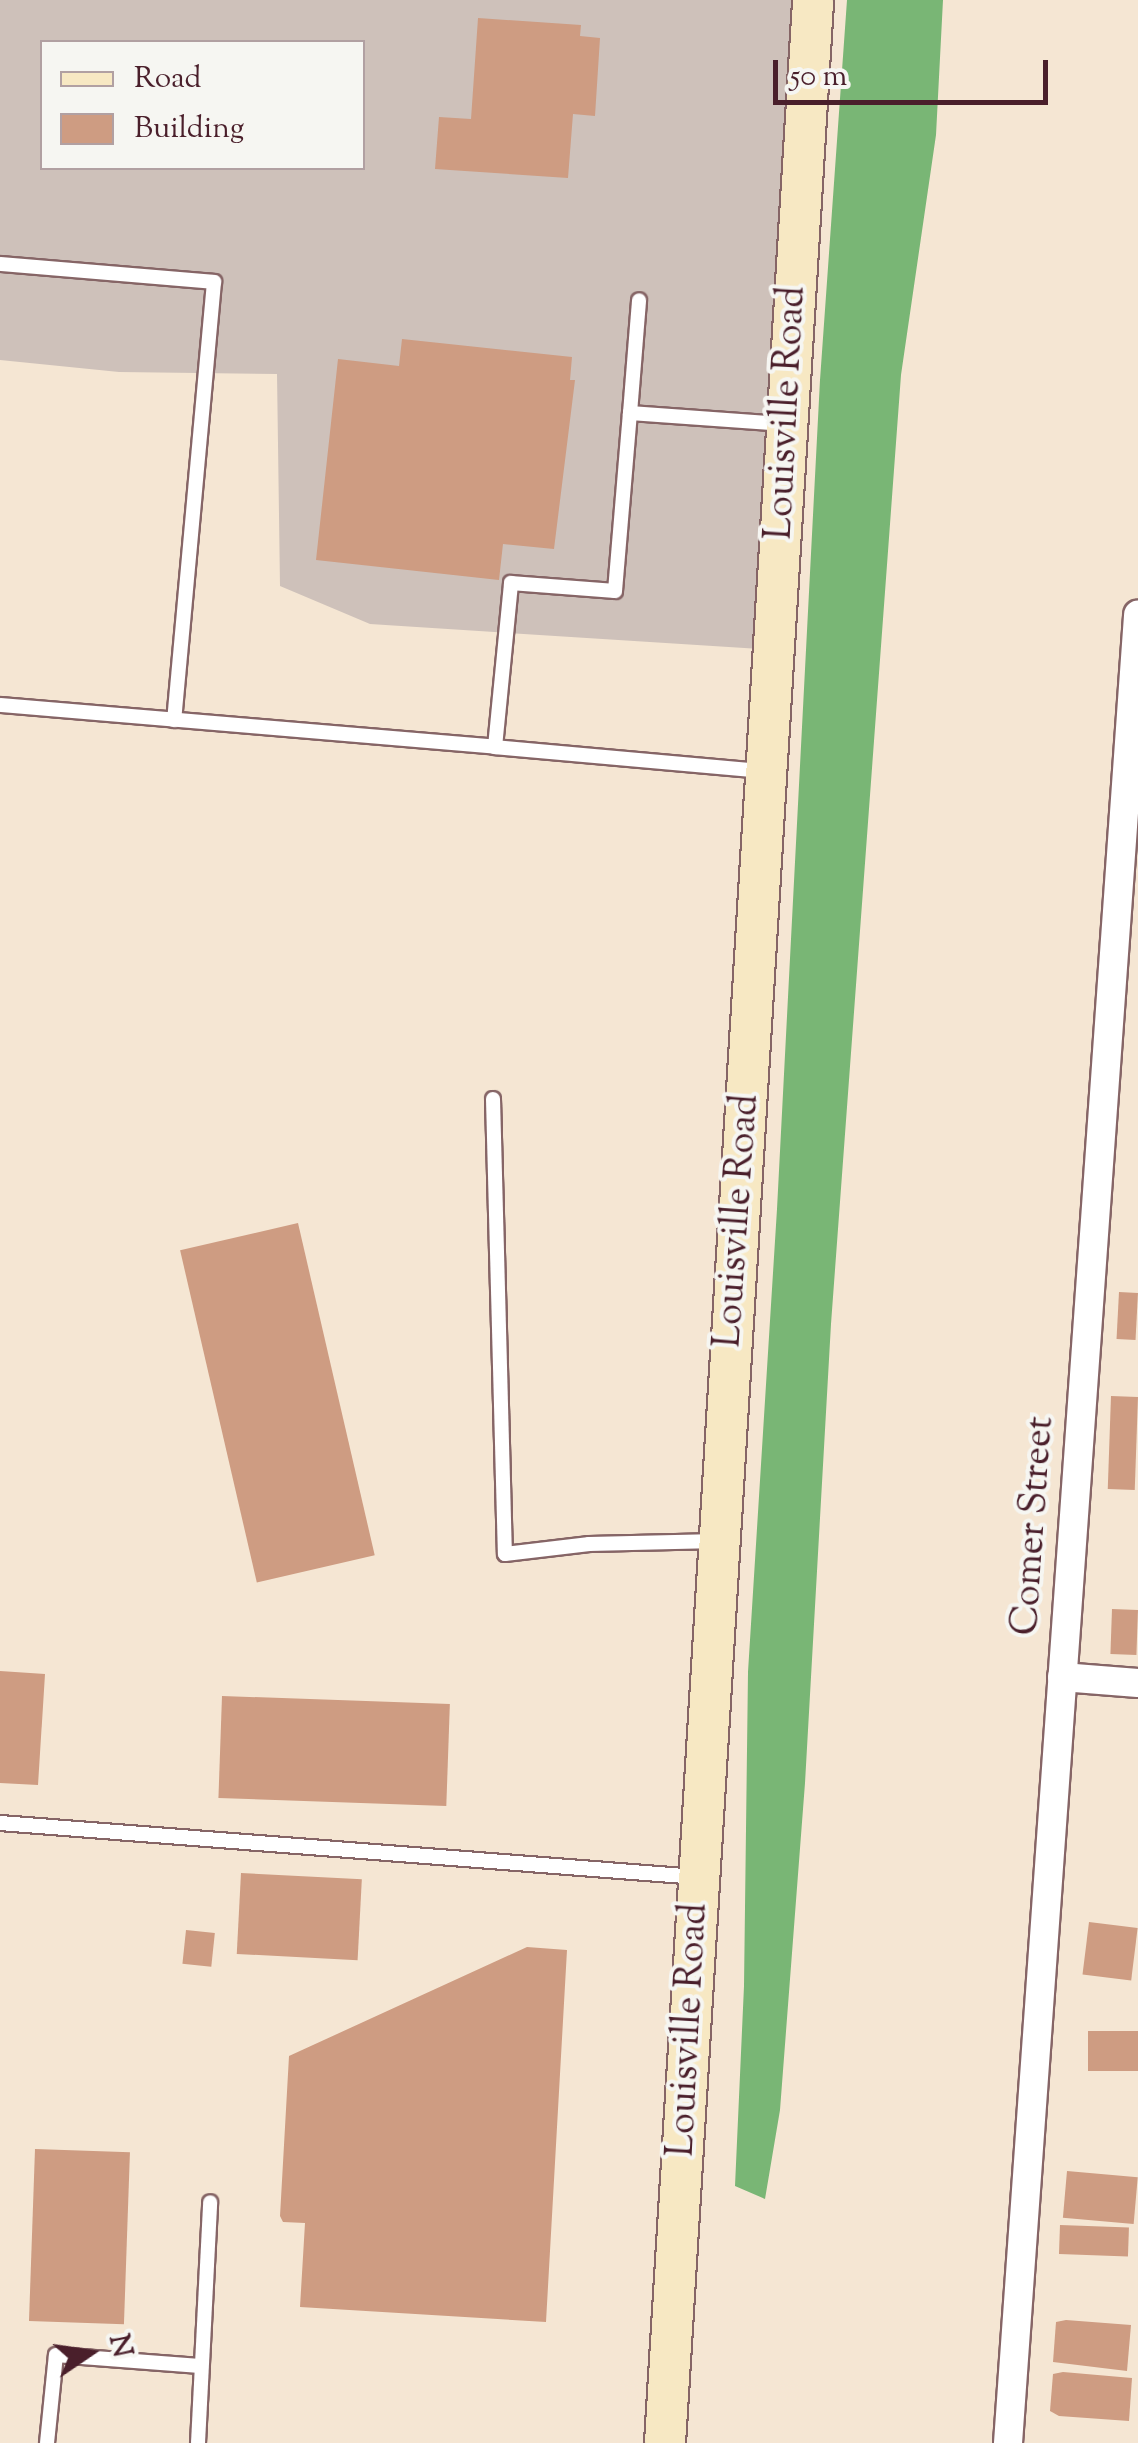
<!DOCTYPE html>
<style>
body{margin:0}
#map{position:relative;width:1138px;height:2443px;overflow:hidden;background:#f5e6d3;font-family:"Sorts Mill Goudy",serif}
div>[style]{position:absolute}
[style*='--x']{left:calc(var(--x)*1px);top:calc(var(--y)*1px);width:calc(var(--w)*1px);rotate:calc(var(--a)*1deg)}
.industrial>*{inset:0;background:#cec1ba}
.forest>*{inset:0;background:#79b675}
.building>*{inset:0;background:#ce9c82;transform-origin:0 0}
.roads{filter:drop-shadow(2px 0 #866566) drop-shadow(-2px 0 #866566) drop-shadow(0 2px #866566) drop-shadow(0 -2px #866566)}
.service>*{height:14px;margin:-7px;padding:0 7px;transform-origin:7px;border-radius:7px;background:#fff}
.minor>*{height:28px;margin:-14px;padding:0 14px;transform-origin:14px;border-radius:14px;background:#fff}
.secondary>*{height:40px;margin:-20px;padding:0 20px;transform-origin:20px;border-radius:20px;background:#f7e8c3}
span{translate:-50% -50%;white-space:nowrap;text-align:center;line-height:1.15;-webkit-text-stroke:8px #f6f6f2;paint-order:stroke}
.street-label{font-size:38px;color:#4a1f2b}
.legend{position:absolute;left:40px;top:40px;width:325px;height:130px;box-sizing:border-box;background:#f6f6f2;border:2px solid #b1a0a2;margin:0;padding:12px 18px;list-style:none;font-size:30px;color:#4a1f2b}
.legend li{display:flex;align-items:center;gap:20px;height:50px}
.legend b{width:50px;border:2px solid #b1a0a2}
.north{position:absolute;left:40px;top:2303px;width:100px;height:100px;-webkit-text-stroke:8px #f6f6f2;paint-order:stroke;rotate:77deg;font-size:28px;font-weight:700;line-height:40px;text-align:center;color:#4a1f2b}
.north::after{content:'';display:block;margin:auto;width:35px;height:45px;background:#4a1f2b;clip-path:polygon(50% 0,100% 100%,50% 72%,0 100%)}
.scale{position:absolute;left:773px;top:60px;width:275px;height:45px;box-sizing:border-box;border:5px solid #4a1f2b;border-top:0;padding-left:12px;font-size:30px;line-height:35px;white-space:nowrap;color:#4a1f2b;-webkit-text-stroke:8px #f6f6f2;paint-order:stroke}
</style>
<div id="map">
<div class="industrial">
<i style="clip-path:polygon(evenodd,0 0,815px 0,774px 650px,370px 624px,280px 586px,277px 374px,119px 372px,0 360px,0 0,42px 42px,362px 42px,362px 168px,42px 168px,42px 42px)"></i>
</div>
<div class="forest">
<i style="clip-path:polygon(847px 0,943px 0,936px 135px,901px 375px,831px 1324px,805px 1783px,780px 2110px,765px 2199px,735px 2186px,744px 1986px,748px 1672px,777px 1209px,820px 380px)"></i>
</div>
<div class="building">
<i style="clip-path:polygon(478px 18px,581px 25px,580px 36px,600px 38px,595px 116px,573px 114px,568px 178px,435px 169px,439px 117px,471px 119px)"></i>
<i style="clip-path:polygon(402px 339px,572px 357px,570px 380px,575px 380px,554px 549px,503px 544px,499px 580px,316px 560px,338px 359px,399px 366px)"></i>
<i style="left:298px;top:1223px;width:341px;height:121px;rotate:77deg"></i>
<i style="left:1119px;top:1292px;width:19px;height:47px;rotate:3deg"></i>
<i style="left:1111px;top:1396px;width:27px;height:93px;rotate:2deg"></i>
<i style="left:1112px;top:1609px;width:26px;height:45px;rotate:2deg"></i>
<i style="clip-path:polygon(0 1671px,45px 1674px,38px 1785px,0 1783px)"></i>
<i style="left:222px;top:1696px;width:228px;height:102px;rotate:2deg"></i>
<i style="left:241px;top:1873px;width:121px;height:81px;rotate:3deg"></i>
<i style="left:1089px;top:1922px;width:49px;height:53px;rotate:7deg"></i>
<i style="left:186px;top:1930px;width:29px;height:34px;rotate:6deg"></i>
<i style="clip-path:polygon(527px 1947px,567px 1950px,546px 2322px,300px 2307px,305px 2223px,283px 2222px,280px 2216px,289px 2056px)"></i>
<i style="left:1088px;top:2031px;width:50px;height:40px"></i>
<i style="left:35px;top:2149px;width:95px;height:172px;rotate:2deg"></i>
<i style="left:1067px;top:2171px;width:71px;height:47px;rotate:5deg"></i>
<i style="left:1060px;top:2225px;width:69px;height:29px;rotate:2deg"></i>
<i style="clip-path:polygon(1066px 2320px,1131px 2325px,1127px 2371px,1053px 2362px,1056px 2322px)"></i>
<i style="clip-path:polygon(1063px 2372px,1132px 2378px,1129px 2421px,1059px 2416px,1050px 2411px,1053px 2374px)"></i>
</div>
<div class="roads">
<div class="service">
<i style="--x:0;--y:264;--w:215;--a:4.8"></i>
<i style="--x:214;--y:282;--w:440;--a:95.2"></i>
<i style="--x:630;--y:413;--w:113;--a:-85.4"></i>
<i style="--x:0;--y:705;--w:497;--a:4.8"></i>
<i style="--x:762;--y:771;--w:268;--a:-174.9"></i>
<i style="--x:495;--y:747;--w:165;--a:-84.4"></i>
<i style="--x:511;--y:583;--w:104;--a:4.4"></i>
<i style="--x:615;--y:591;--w:179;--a:-85.2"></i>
<i style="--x:630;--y:413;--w:152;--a:4.1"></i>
<i style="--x:493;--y:1099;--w:455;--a:88.5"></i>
<i style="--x:505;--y:1554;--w:85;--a:-6.8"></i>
<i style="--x:589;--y:1544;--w:129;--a:-1.3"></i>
<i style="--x:0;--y:1823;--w:699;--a:4.43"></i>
<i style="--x:47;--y:2443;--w:88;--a:-84.2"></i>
<i style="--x:56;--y:2355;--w:144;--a:4.4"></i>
<i style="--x:198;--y:2443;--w:241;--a:-87.1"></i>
</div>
<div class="minor">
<i style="--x:1062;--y:1677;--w:76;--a:4.5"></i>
<i style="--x:1008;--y:2443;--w:1833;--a:-85.93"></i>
</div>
<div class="secondary">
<i style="--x:665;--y:2443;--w:2447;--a:-86.53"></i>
</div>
</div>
<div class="street-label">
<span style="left:788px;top:413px;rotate:-87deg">Louisville Road</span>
<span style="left:739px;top:1221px;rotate:-86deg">Louisville Road</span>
<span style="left:1035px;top:1526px;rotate:-86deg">Comer Street</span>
<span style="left:690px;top:2030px;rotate:-87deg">Louisville Road</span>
</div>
<ul class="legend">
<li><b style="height:12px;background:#f7e8c3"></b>Road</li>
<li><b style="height:28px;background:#ce9c82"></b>Building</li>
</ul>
<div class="north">N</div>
<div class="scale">50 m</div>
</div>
